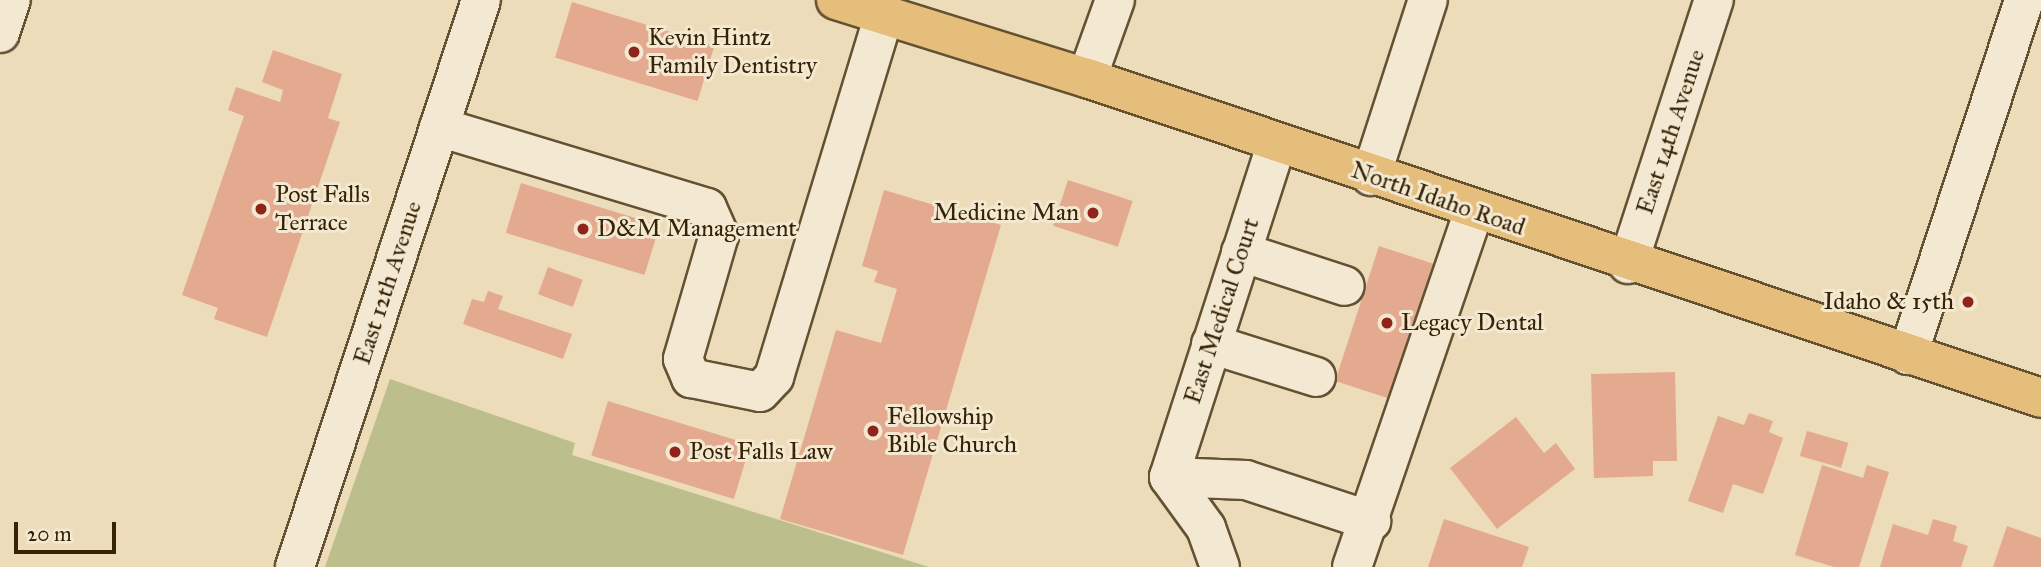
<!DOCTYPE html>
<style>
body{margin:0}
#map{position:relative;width:2041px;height:567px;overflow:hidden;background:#ecdcb9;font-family:"IM FELL Great Primer",serif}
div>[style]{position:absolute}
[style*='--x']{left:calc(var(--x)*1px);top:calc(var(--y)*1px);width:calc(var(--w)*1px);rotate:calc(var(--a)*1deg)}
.green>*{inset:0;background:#bcbf8c}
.building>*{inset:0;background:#e4aa8f;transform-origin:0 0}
.roads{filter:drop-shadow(2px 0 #645132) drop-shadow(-2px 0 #645132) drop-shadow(0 2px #645132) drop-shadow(0 -2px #645132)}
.minor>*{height:38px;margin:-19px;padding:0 19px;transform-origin:19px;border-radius:19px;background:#f3e8d2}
.major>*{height:38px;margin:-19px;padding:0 19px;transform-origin:19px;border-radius:19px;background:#e6be7c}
.dots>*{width:19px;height:19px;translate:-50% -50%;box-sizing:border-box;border:4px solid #f3e8d2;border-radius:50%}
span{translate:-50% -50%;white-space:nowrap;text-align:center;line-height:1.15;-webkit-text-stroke:6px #f3e8d2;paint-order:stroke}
.poi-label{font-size:24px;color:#362305}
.left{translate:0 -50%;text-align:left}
.right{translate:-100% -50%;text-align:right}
.street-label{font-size:24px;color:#362305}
.scale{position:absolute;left:14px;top:522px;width:102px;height:32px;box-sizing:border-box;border:4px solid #362305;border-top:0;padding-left:9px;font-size:21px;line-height:24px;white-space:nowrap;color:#362305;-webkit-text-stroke:5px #f3e8d2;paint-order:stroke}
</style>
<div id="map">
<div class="green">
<i style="clip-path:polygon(390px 379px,575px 443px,572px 455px,929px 567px,325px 567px)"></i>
</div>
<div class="building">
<i style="left:572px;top:2px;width:149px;height:58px;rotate:17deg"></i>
<i style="clip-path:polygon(273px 50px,342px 74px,328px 118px,340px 122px,267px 337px,214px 319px,218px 308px,182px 295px,244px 116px,228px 110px,236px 87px,280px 102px,283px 90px,262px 82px)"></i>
<i style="left:1068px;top:180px;width:68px;height:48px;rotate:18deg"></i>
<i style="left:521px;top:183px;width:145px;height:52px;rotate:17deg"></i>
<i style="clip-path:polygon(884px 190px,1001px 225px,903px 555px,780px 519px,836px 330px,881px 343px,897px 289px,874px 282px,878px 271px,862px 266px)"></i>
<i style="left:1379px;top:246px;width:63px;height:142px;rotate:18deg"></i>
<i style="left:548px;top:267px;width:37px;height:29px;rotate:20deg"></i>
<i style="clip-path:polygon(488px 291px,503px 296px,498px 309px,572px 334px,563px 359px,463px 324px,472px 299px,484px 302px)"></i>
<i style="clip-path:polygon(1675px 372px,1677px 461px,1653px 461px,1653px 476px,1594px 478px,1591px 374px)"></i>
<i style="left:608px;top:401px;width:149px;height:57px;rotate:17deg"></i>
<i style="clip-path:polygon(1749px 413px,1773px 421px,1769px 432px,1783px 438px,1763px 494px,1733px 484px,1723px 513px,1688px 501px,1718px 416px,1744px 425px)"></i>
<i style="clip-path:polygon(1516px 417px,1544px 453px,1556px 443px,1575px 469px,1497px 529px,1450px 468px)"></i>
<i style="left:1807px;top:431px;width:43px;height:26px;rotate:16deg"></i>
<i style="clip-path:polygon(1822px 465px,1863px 478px,1867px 465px,1889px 472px,1859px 567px,1834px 567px,1795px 555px)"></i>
<i style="clip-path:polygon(1444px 519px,1529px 547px,1522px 567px,1428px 567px)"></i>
<i style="clip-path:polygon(1933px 519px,1957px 526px,1953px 541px,1968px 546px,1961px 567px,1880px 567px,1893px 524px,1928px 535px)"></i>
<i style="clip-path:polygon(2007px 526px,2041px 538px,2041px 567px,1993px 567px)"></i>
</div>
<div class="roads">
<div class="minor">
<i style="--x:0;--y:33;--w:35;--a:-72"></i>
<i style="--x:1087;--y:78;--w:83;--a:-70.3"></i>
<i style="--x:439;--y:127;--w:280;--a:16.8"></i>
<i style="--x:707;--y:208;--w:30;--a:66"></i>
<i style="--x:719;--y:235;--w:129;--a:106.2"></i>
<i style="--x:683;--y:359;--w:21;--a:67"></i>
<i style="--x:691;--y:378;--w:70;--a:11.5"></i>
<i style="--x:760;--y:392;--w:21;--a:-47"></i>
<i style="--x:774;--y:377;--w:378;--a:-73.1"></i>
<i style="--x:1371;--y:176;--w:185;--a:-72.1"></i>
<i style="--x:1241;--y:252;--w:109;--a:18.1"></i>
<i style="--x:1628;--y:264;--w:278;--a:-72"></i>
<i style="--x:1211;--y:344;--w:110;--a:17.4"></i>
<i style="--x:1908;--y:355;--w:373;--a:-71.9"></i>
<i style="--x:1169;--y:477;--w:349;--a:-72.1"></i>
<i style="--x:1169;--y:477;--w:77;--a:2.2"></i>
<i style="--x:1246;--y:480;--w:132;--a:18.2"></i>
<i style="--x:1169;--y:477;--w:63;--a:54"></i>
<i style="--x:1206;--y:528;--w:41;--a:70.3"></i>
<i style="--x:295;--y:567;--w:597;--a:-71.84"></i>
<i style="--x:1352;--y:567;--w:376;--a:-71.1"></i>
</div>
<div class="major">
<i style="--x:836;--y:0;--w:263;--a:17.3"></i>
<i style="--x:1087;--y:78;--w:1006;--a:18.54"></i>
</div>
</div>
<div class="dots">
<i style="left:634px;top:52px;background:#8f2418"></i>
<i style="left:261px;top:209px;background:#8f2418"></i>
<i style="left:1093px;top:213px;background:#8f2418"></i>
<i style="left:583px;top:229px;background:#8f2418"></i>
<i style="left:1968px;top:302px;background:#8f2418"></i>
<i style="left:1387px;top:323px;background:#8f2418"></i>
<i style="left:873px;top:431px;background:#8f2418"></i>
<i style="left:675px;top:452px;background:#8f2418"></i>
</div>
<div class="poi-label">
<span class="left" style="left:648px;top:52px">Kevin Hintz<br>Family Dentistry</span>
<span class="left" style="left:275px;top:209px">Post Falls<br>Terrace</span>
<span class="right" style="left:1079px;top:213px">Medicine Man</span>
<span class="left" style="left:597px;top:229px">D&amp;M Management</span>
<span class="right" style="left:1954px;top:302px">Idaho &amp; 15th</span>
<span class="left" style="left:1401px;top:323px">Legacy Dental</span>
<span class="left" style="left:887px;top:431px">Fellowship<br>Bible Church</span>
<span class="left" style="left:689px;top:452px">Post Falls Law</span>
</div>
<div class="street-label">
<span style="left:1671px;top:132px;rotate:-72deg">East 14th Avenue</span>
<span style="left:1438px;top:199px;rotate:19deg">North Idaho Road</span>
<span style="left:388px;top:283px;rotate:-72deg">East 12th Avenue</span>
<span style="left:1222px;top:311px;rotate:-72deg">East Medical Court</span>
</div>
<div class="scale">20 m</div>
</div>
